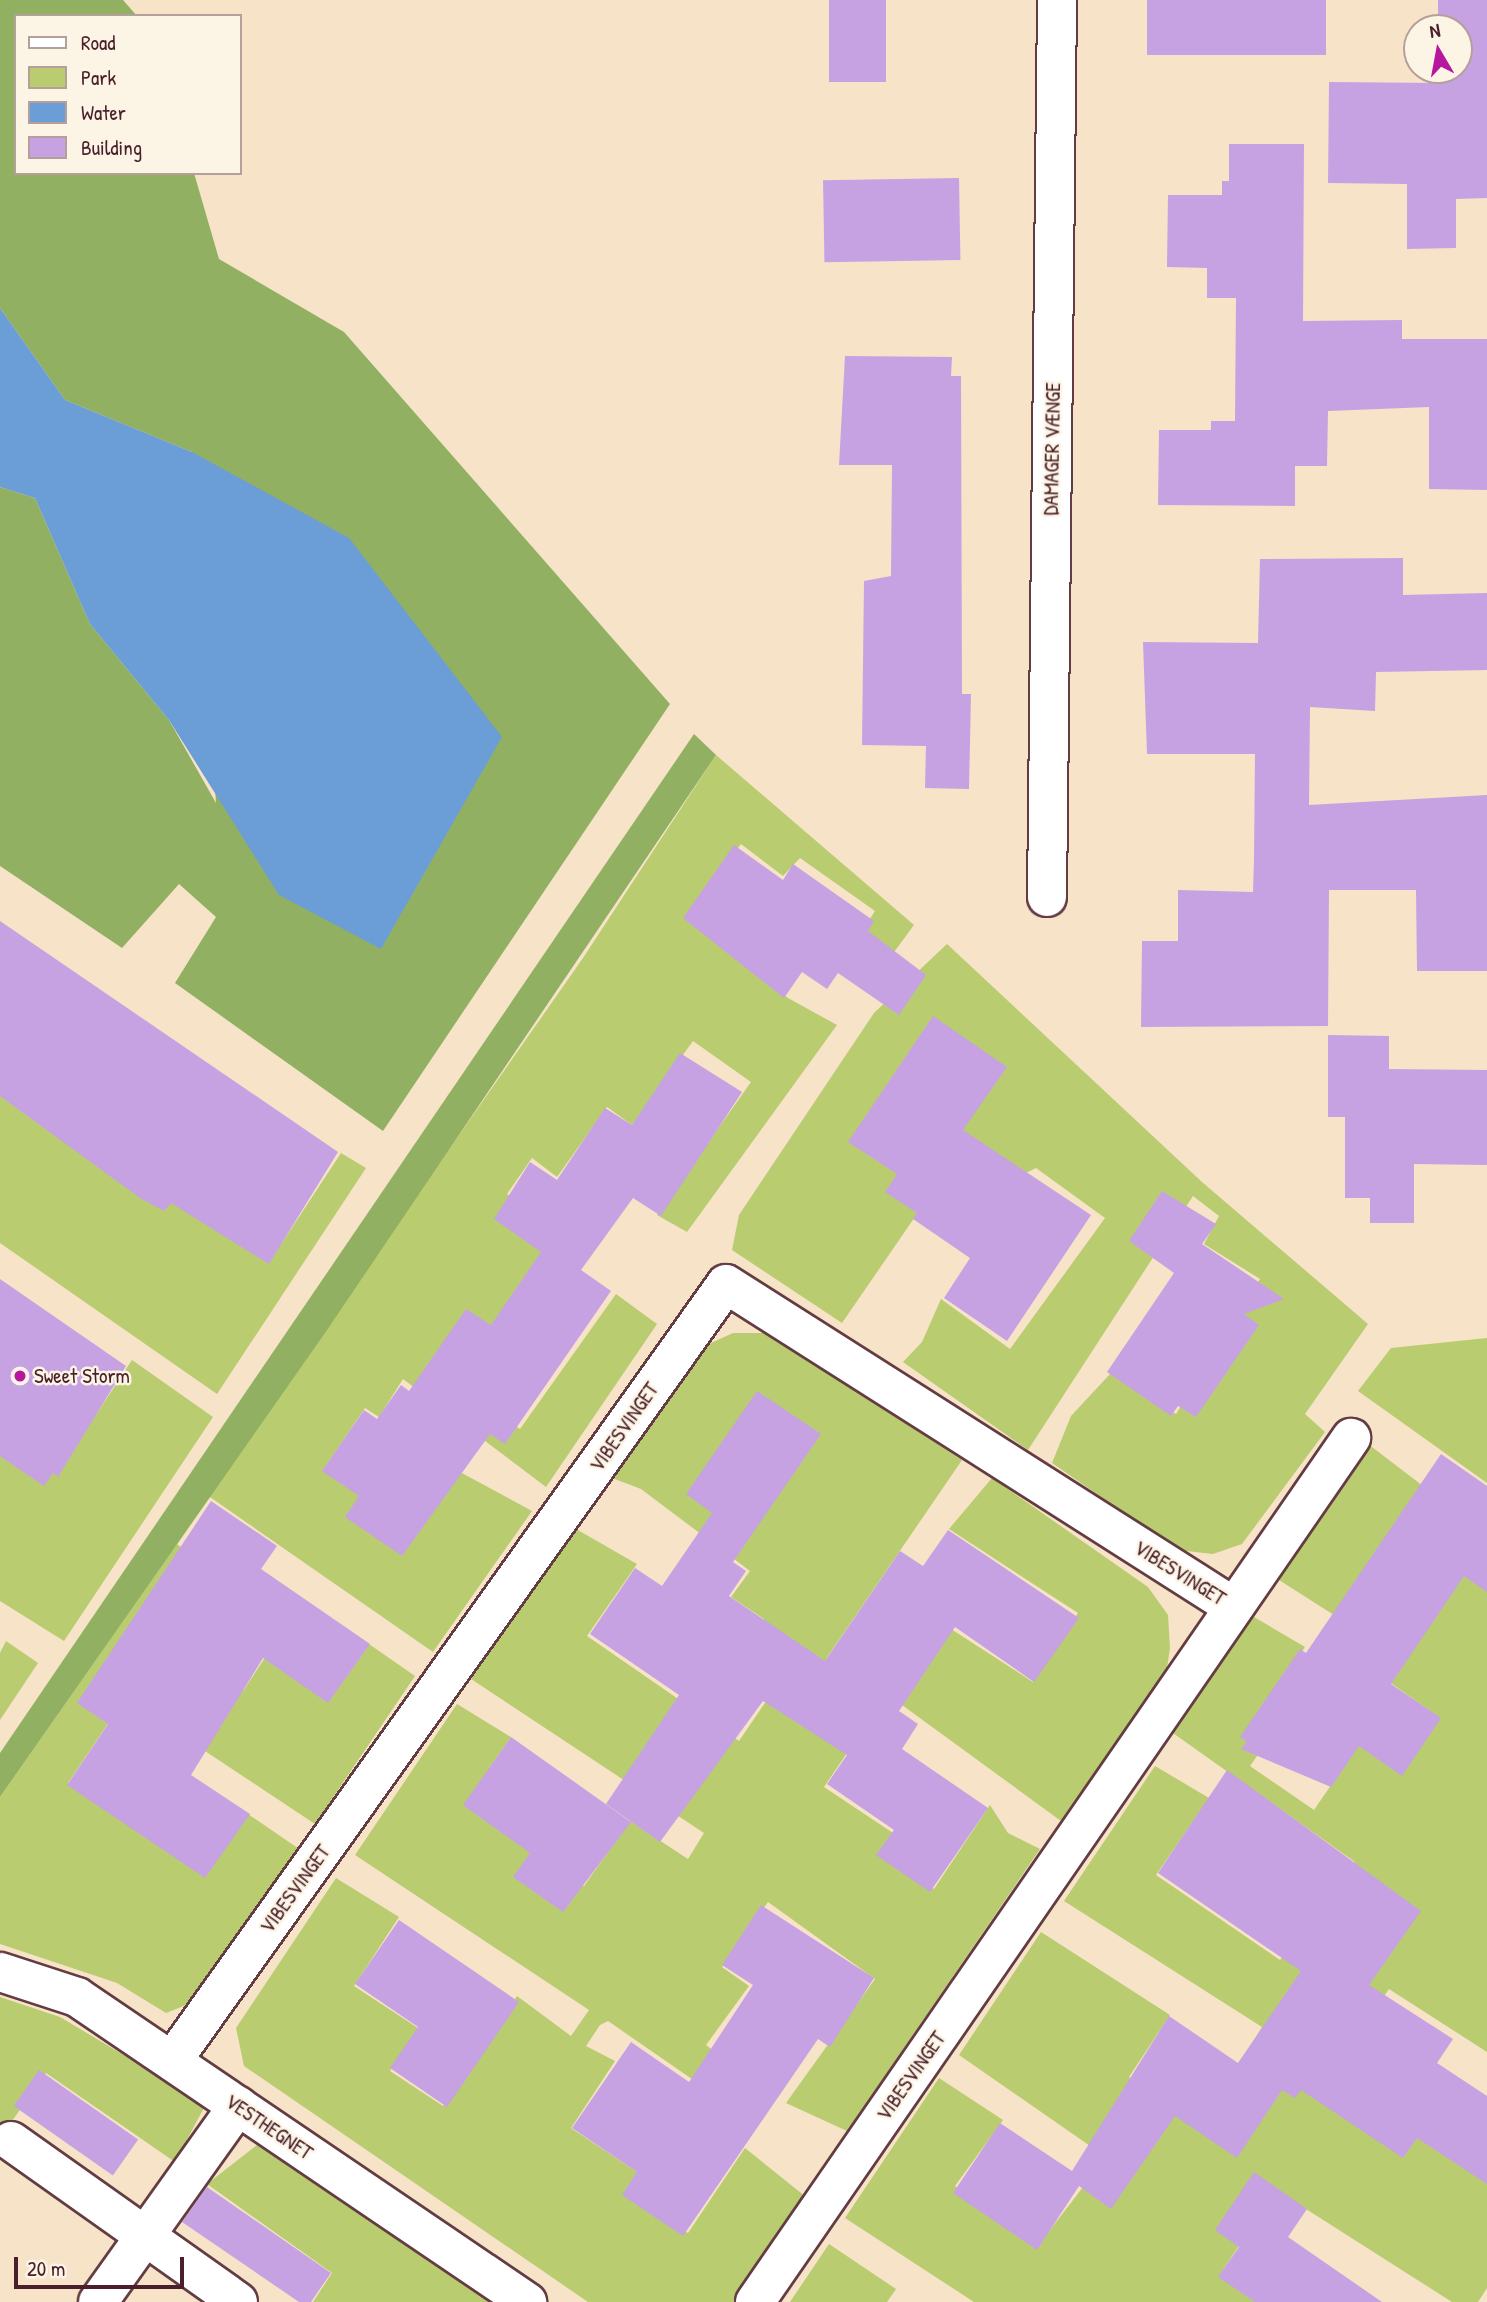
<!DOCTYPE html>
<meta charset="utf-8">
<style>
body{margin:0}
#map{position:relative;width:1487px;height:2302px;overflow:hidden;background:#f6e3c8;font-family:"Patrick Hand",sans-serif}
div>[style]{position:absolute}
[style*='--x']{left:calc(var(--x)*1px);top:calc(var(--y)*1px);width:calc(var(--w)*1px);rotate:calc(var(--a)*1deg)}
.green>*{inset:0;background:#b9cc70}
.forest>*{inset:0;background:#92b062}
.water>*{inset:0;background:#6b9dd6}
.building>*{inset:0;background:#c6a2e3;transform-origin:0 0}
.roads{filter:drop-shadow(2px 0 #643c43) drop-shadow(-2px 0 #643c43) drop-shadow(0 2px #643c43) drop-shadow(0 -2px #643c43)}
.minor>*{height:38px;margin:-19px;padding:0 19px;transform-origin:19px;border-radius:19px;background:#fff}
.dots>*{width:19px;height:19px;translate:-50% -50%;box-sizing:border-box;border:4px solid #fcf5e5;border-radius:50%}
span{translate:-50% -50%;white-space:nowrap;text-align:center;line-height:1.15;-webkit-text-stroke:5px #fcf5e5;paint-order:stroke}
.street-label{font-size:21px;color:#4a1f2b}
.poi-label{font-size:21px;color:#4a1f2b}
.left{translate:0 -50%;text-align:left}
.legend{position:absolute;left:14px;top:14px;width:228px;height:161px;box-sizing:border-box;background:#fcf5e5;border:2px solid #b59f9b;margin:0;padding:9px 12px;list-style:none;font-size:21px;color:#4a1f2b}
.legend li{display:flex;align-items:center;gap:14px;height:35px}
.legend b{width:35px;border:2px solid #b59f9b}
.north{position:absolute;left:1403px;top:14px;width:70px;height:70px;box-sizing:border-box;background:#fcf5e5;border:2px solid #b59f9b;border-radius:50%;rotate:350deg;font-size:19px;font-weight:700;line-height:28px;text-align:center;color:#4a1f2b}
.north::after{content:'';display:block;margin:auto;width:24px;height:32px;background:#b5179e;clip-path:polygon(50% 0,100% 100%,50% 72%,0 100%)}
.scale{position:absolute;left:14px;top:2257px;width:170px;height:32px;box-sizing:border-box;border:4px solid #4a1f2b;border-top:0;padding-left:9px;font-size:21px;line-height:24px;white-space:nowrap;color:#4a1f2b;-webkit-text-stroke:5px #fcf5e5;paint-order:stroke}
</style>
<div id="map">
<div class="green">
<i style="clip-path:polygon(716px 755px,914px 925px,869px 986px,839px 967px,875px 911px,800px 858px,783px 876px,741px 844px,687px 916px,788px 998px,837px 1025px,687px 1232px,657px 1215px,751px 1082px,693px 1041px,632px 1125px,607px 1107px,557px 1177px,532px 1158px,507px 1194px,526px 1207px,550px 1247px,454px 1382px,520px 1429px,616px 1294px,657px 1324px,546px 1487px,403px 1379px,379px 1417px,365px 1408px,323px 1470px,460px 1472px,532px 1511px,433px 1652px,207px 1495px,583px 958px)"></i>
<i style="clip-path:polygon(947px 944px,1202px 1182px,1368px 1324px,1305px 1414px,1325px 1432px,1242px 1544px,1213px 1554px,1178px 1550px,1052px 1463px,1071px 1416px,1111px 1373px,1176px 1414px,1260px 1279px,1204px 1244px,1219px 1216px,1193px 1196px,1028px 1450px,903px 1362px,922px 1342px,941px 1299px,1010px 1349px,1105px 1218px,1036px 1168px,1014px 1179px,963px 1147px,842px 1323px,732px 1250px,739px 1215px,874px 1013px)"></i>
<i style="clip-path:polygon(0 1078px,270px 1261px,341px 1153px,366px 1168px,217px 1394px,0 1243px)"></i>
<i style="clip-path:polygon(733px 1333px,768px 1333px,962px 1460px,826px 1659px,903px 1598px,1033px 1682px,1078px 1613px,949px 1529px,992px 1478px,1148px 1587px,1168px 1615px,1170px 1648px,1167px 1668px,1061px 1821px,887px 1694px,824px 1787px,896px 1835px,883px 1856px,934px 1889px,990px 1805px,1008px 1833px,1040px 1849px,847px 2131px,786px 2103px,875px 1979px,768px 1902px,722px 1967px,749px 1986px,706px 2045px,719px 2055px,702px 2086px,608px 2021px,600px 2025px,586px 2046px,615px 2061px,571px 2128px,640px 2174px,627px 2193px,688px 2233px,745px 2148px,806px 2197px,735px 2302px,588px 2302px,244px 2066px,236px 2028px,336px 1878px,399px 1917px,354px 1986px,418px 2028px,390px 2071px,443px 2106px,517px 1996px,571px 2036px,589px 2010px,355px 1855px,457px 1704px,511px 1737px,465px 1803px,584px 1886px,630px 1821px,688px 1859px,704px 1833px,471px 1679px,576px 1529px,637px 1564px,587px 1636px,739px 1741px,788px 1669px,747px 1640px,764px 1619px,731px 1597px,750px 1571px,641px 1489px,612px 1478px,700px 1348px)"></i>
<i style="clip-path:polygon(1487px 1338px,1487px 1483px,1358px 1391px,1391px 1348px)"></i>
<i style="clip-path:polygon(132px 1360px,213px 1417px,64px 1641px,0 1601px,0 1436px,57px 1474px)"></i>
<i style="clip-path:polygon(1368px 1444px,1423px 1486px,1465px 1569px,1487px 1584px,1487px 2052px,1389px 1989px,1368px 2019px,1487px 2175px,1487px 2288px,1478px 2302px,1452px 2302px,1306px 2209px,1256px 2220px,1221px 2273px,1264px 2302px,974px 2302px,845px 2218px,939px 2078px,1003px 2120px,955px 2186px,1037px 2247px,1106px 2157px,959px 2055px,1041px 1932px,1170px 2015px,1129px 2077px,1238px 2149px,1240px 2062px,1262px 2027px,1064px 1901px,1155px 1766px,1209px 1798px,1156px 1875px,1280px 1960px,1355px 1862px,1170px 1731px,1254px 1617px,1305px 1647px,1244px 1736px,1262px 1749px,1250px 1766px,1314px 1810px,1342px 1769px,1303px 1743px,1440px 1718px,1388px 1681px,1348px 1624px,1279px 1580px)"></i>
<i style="clip-path:polygon(177px 1544px,229px 1583px,186px 1654px,243px 1691px,266px 1656px,366px 1642px,415px 1676px,315px 1824px,98px 1680px,109px 1722px,68px 1783px,206px 1876px,248px 1814px,302px 1851px,199px 2000px,166px 2013px,117px 1983px,0 1944px,0 1797px)"></i>
<i style="clip-path:polygon(6px 1641px,38px 1663px,0 1720px,0 1653px)"></i>
<i style="clip-path:polygon(0 1997px,60px 2017px,206px 2104px,175px 2162px,46px 2073px,0 2138px)"></i>
<i style="clip-path:polygon(257px 2145px,490px 2302px,313px 2302px,332px 2273px,207px 2184px)"></i>
<i style="clip-path:polygon(829px 2244px,896px 2289px,887px 2302px,790px 2302px)"></i>
</div>
<div class="forest">
<i style="clip-path:polygon(0 0,123px 0,137px 16px,16px 16px,16px 173px,194px 173px,219px 259px,344px 332px,670px 704px,383px 1131px,175px 983px,216px 917px,179px 884px,122px 948px,0 866px,0 487px,35px 498px,90px 624px,169px 720px,216px 803px,192px 452px,65px 400px,0 308px)"></i>
<i style="clip-path:polygon(694px 734px,716px 755px,325px 1333px,0 1797px,0 1753px)"></i>
</div>
<div class="water">
<i style="clip-path:polygon(0 308px,65px 400px,192px 452px,349px 538px,502px 737px,381px 949px,279px 895px,169px 720px,90px 624px,35px 498px,0 487px)"></i>
</div>
<div class="building">
<i style="left:829px;top:0;width:57px;height:82px"></i>
<i style="left:1147px;top:0;width:179px;height:55px"></i>
<i style="clip-path:polygon(1438px 0,1487px 0,1487px 198px,1456px 199px,1456px 248px,1407px 249px,1407px 184px,1328px 183px,1329px 82px,1438px 83px,1438px 70px,1459px 70px,1459px 28px,1438px 28px)"></i>
<i style="clip-path:polygon(1229px 144px,1304px 144px,1303px 321px,1402px 320px,1402px 339px,1487px 339px,1487px 490px,1429px 489px,1429px 407px,1328px 411px,1327px 466px,1295px 466px,1295px 506px,1158px 505px,1159px 430px,1211px 430px,1211px 421px,1235px 421px,1236px 298px,1207px 298px,1207px 268px,1167px 267px,1168px 195px,1222px 195px,1222px 181px,1229px 181px)"></i>
<i style="left:959px;top:178px;width:82px;height:136px;rotate:89deg"></i>
<i style="clip-path:polygon(845px 356px,952px 357px,951px 376px,961px 376px,962px 694px,971px 694px,969px 789px,925px 788px,926px 746px,862px 745px,864px 581px,891px 576px,892px 465px,839px 465px)"></i>
<i style="clip-path:polygon(1403px 558px,1403px 595px,1487px 593px,1487px 670px,1376px 672px,1375px 711px,1310px 707px,1309px 805px,1487px 795px,1487px 971px,1417px 971px,1416px 890px,1329px 890px,1328px 1026px,1141px 1027px,1142px 941px,1178px 941px,1178px 890px,1253px 892px,1254px 859px,1255px 754px,1147px 754px,1143px 642px,1258px 643px,1260px 559px)"></i>
<i style="clip-path:polygon(734px 845px,783px 880px,793px 864px,874px 921px,868px 931px,926px 975px,899px 1015px,838px 973px,827px 989px,802px 972px,784px 998px,683px 918px)"></i>
<i style="clip-path:polygon(0 921px,338px 1152px,269px 1264px,171px 1203px,164px 1211px,140px 1198px,0 1096px)"></i>
<i style="clip-path:polygon(933px 1016px,1007px 1067px,963px 1130px,1091px 1215px,1007px 1341px,944px 1298px,970px 1258px,913px 1219px,917px 1213px,885px 1192px,897px 1174px,848px 1142px)"></i>
<i style="clip-path:polygon(1328px 1035px,1389px 1036px,1389px 1069px,1487px 1070px,1487px 1165px,1414px 1164px,1414px 1223px,1370px 1223px,1370px 1198px,1345px 1198px,1345px 1117px,1328px 1117px)"></i>
<i style="clip-path:polygon(680px 1053px,742px 1092px,661px 1216px,633px 1198px,581px 1270px,611px 1291px,505px 1444px,490px 1434px,402px 1556px,345px 1517px,359px 1496px,322px 1471px,364px 1410px,377px 1419px,401px 1385px,409px 1391px,466px 1309px,491px 1325px,541px 1252px,494px 1219px,530px 1162px,557px 1180px,605px 1108px,632px 1125px)"></i>
<i style="clip-path:polygon(1162px 1191px,1216px 1224px,1202px 1244px,1284px 1299px,1244px 1314px,1259px 1325px,1196px 1417px,1178px 1406px,1171px 1416px,1107px 1372px,1174px 1273px,1129px 1241px)"></i>
<i style="clip-path:polygon(0 1279px,126px 1366px,58px 1477px,53px 1473px,44px 1486px,0 1456px)"></i>
<i style="clip-path:polygon(757px 1391px,821px 1434px,733px 1562px,746px 1571px,729px 1596px,825px 1661px,900px 1551px,923px 1566px,948px 1530px,1079px 1618px,1034px 1682px,955px 1627px,899px 1711px,918px 1724px,902px 1749px,988px 1808px,930px 1892px,876px 1855px,894px 1830px,827px 1784px,847px 1755px,763px 1701px,660px 1842px,606px 1804px,679px 1695px,590px 1634px,635px 1568px,662px 1586px,712px 1513px,686px 1494px)"></i>
<i style="clip-path:polygon(1441px 1454px,1487px 1486px,1487px 1592px,1464px 1576px,1391px 1684px,1441px 1718px,1402px 1776px,1359px 1746px,1331px 1787px,1241px 1749px,1247px 1742px,1240px 1737px,1300px 1649px,1306px 1653px)"></i>
<i style="clip-path:polygon(211px 1501px,277px 1546px,261px 1569px,370px 1644px,328px 1703px,263px 1658px,191px 1775px,250px 1814px,205px 1878px,67px 1785px,108px 1724px,77px 1703px)"></i>
<i style="clip-path:polygon(511px 1737px,631px 1822px,563px 1912px,513px 1877px,530px 1853px,463px 1805px)"></i>
<i style="clip-path:polygon(1227px 1770px,1421px 1911px,1369px 1985px,1453px 2039px,1437px 2063px,1487px 2096px,1487px 2184px,1417px 2138px,1403px 2158px,1301px 2090px,1295px 2098px,1282px 2090px,1237px 2158px,1175px 2116px,1111px 2209px,1079px 2186px,1037px 2250px,953px 2193px,1000px 2123px,1072px 2171px,1169px 2016px,1238px 2063px,1301px 1971px,1158px 1873px)"></i>
<i style="clip-path:polygon(761px 1905px,874px 1978px,830px 2047px,818px 2039px,683px 2236px,622px 2195px,637px 2172px,572px 2128px,631px 2042px,689px 2082px,753px 1985px,722px 1965px)"></i>
<i style="clip-path:polygon(399px 1920px,519px 2002px,447px 2107px,390px 2068px,418px 2027px,355px 1984px)"></i>
<i style="left:39px;top:2070px;width:121px;height:44px;rotate:35deg"></i>
<i style="clip-path:polygon(1254px 2172px,1307px 2209px,1288px 2237px,1382px 2302px,1255px 2302px,1218px 2277px,1239px 2247px,1215px 2230px)"></i>
<i style="clip-path:polygon(207px 2187px,331px 2273px,311px 2302px,299px 2302px,182px 2222px)"></i>
</div>
<div class="roads">
<div class="minor">
<i style="--x:1047;--y:897;--w:897;--a:-89.36"></i>
<i style="--x:0;--y:1972;--w:81;--a:18"></i>
<i style="--x:77;--y:1997;--w:544;--a:34.13"></i>
<i style="--x:172;--y:2061;--w:954;--a:-54.51"></i>
<i style="--x:726;--y:1284;--w:602;--a:32.45"></i>
<i style="--x:11;--y:2141;--w:278;--a:35.3"></i>
<i style="--x:98;--y:2302;--w:241;--a:-54.5"></i>
<i style="--x:755;--y:2302;--w:1050;--a:-55.4"></i>
</div>
</div>
<div class="dots">
<i style="left:20px;top:1376px;background:#b5179e"></i>
</div>
<div class="street-label">
<span style="left:1052px;top:449px;rotate:-89deg">DAMAGER VÆNGE</span>
<span style="left:624px;top:1427px;rotate:-55deg">VIBESVINGET</span>
<span style="left:1180px;top:1573px;rotate:32deg">VIBESVINGET</span>
<span style="left:295px;top:1889px;rotate:-54deg">VIBESVINGET</span>
<span style="left:911px;top:2076px;rotate:-55deg">VIBESVINGET</span>
<span style="left:269px;top:2127px;rotate:34deg">VESTHEGNET</span>
</div>
<div class="poi-label">
<span class="left" style="left:34px;top:1376px">Sweet Storm</span>
</div>
<ul class="legend">
<li><b style="height:9px;background:#fff"></b>Road</li>
<li><b style="height:19px;background:#b9cc70"></b>Park</li>
<li><b style="height:19px;background:#6b9dd6"></b>Water</li>
<li><b style="height:19px;background:#c6a2e3"></b>Building</li>
</ul>
<div class="north">N</div>
<div class="scale">20 m</div>
</div>
